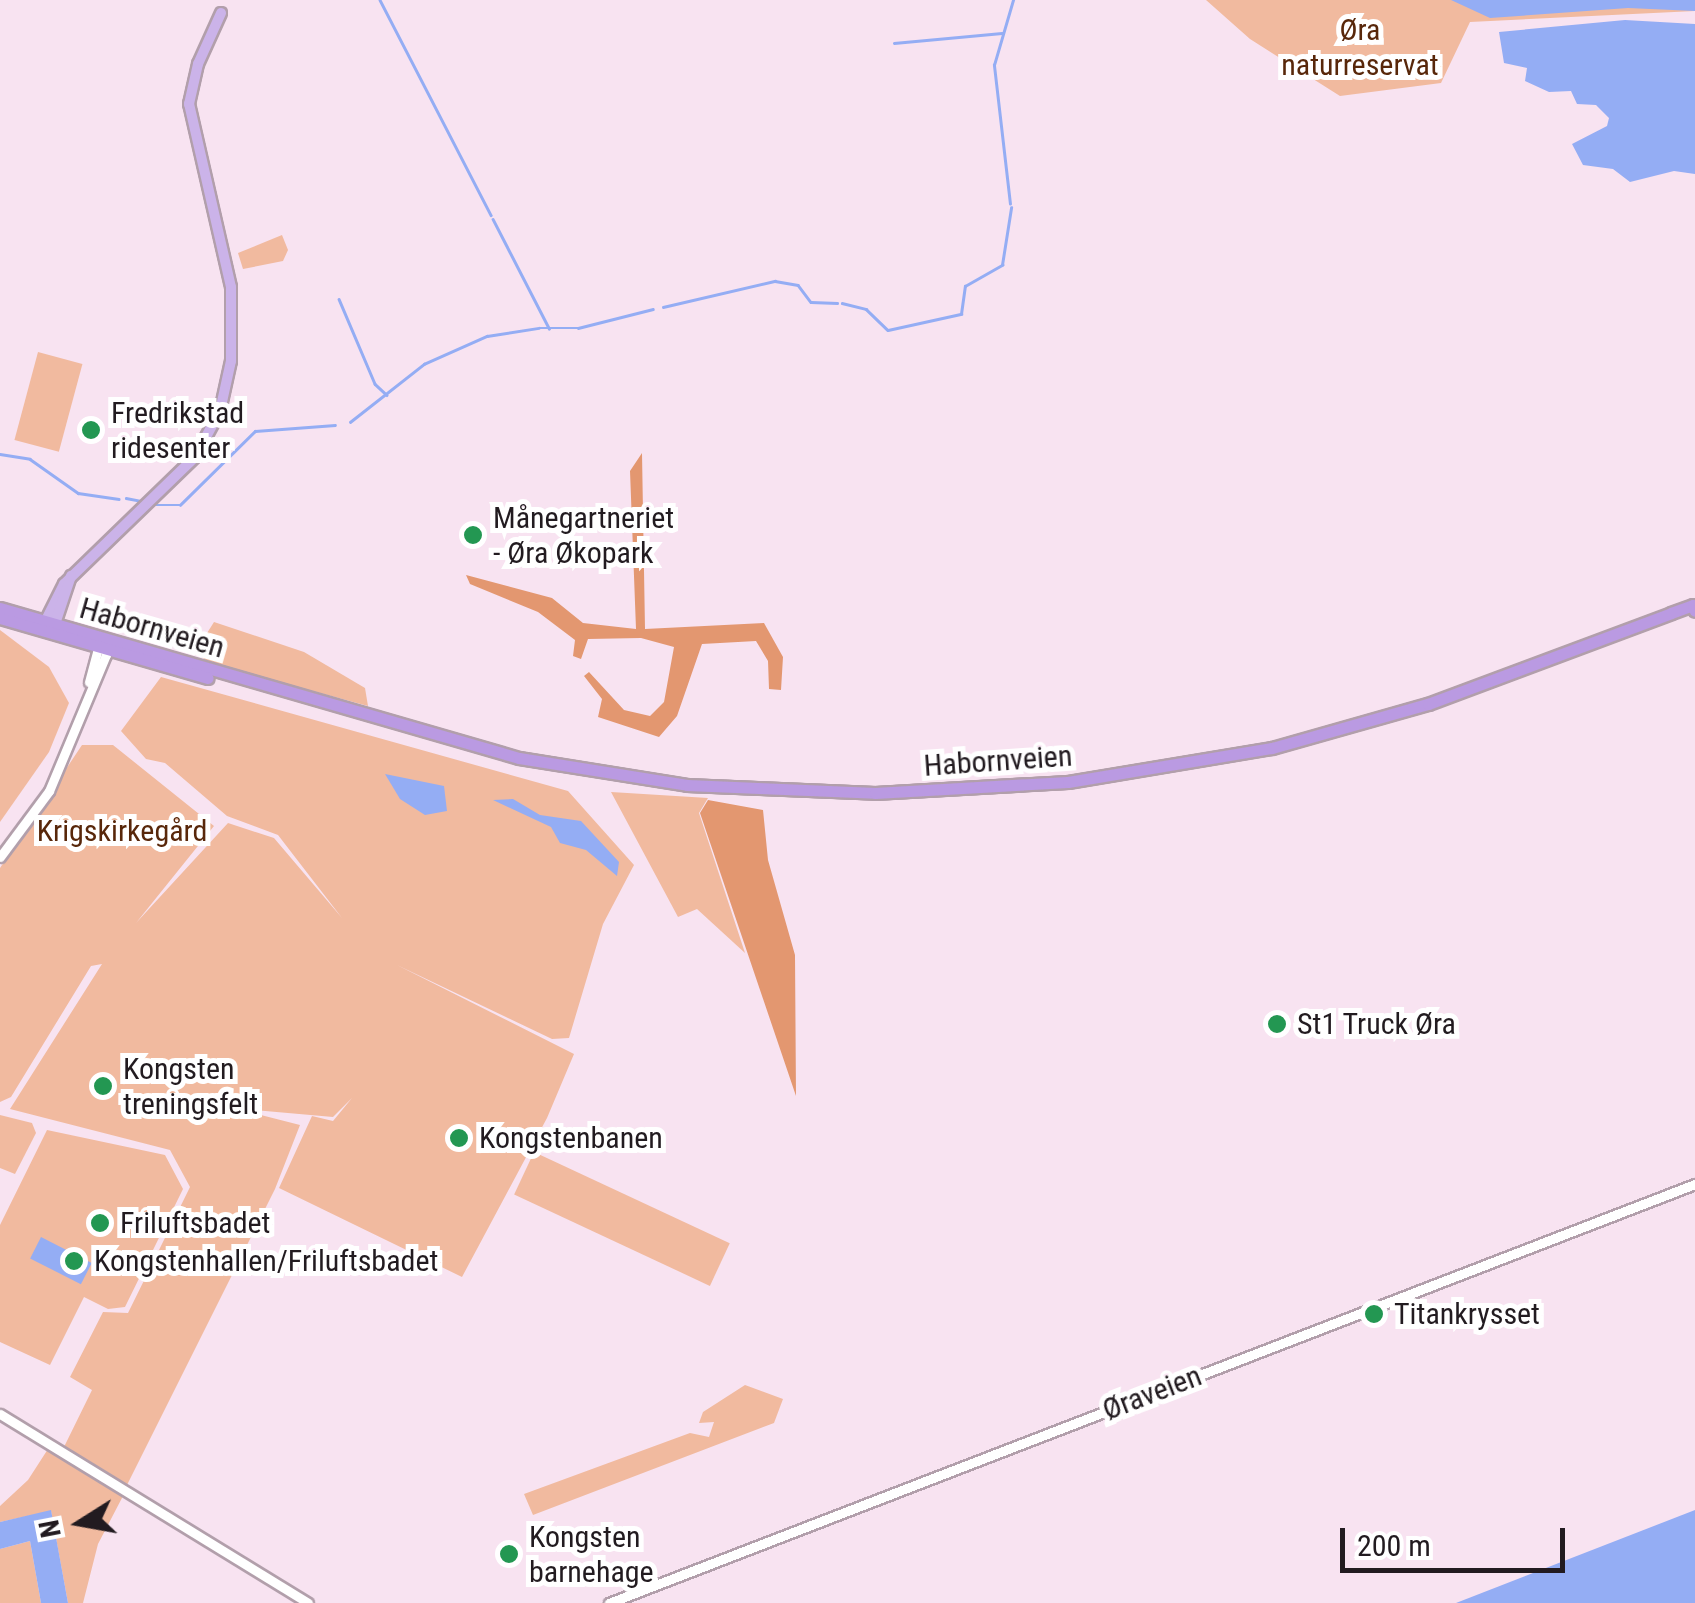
<!DOCTYPE html>
<meta charset="utf-8">
<style>
body{margin:0}
#map{position:relative;width:1695px;height:1603px;overflow:hidden;background:#f8e3f1;font-family:"Roboto Condensed",sans-serif}
div>[style]{position:absolute}
[style*='--x']{left:calc(var(--x)*1px);top:calc(var(--y)*1px);width:calc(var(--w)*1px);rotate:calc(var(--a)*1deg)}
.green>*{inset:0;background:#f1ba9f;transform-origin:0 0}
.forest>*{inset:0;background:#e39770}
.water>*{inset:0;background:#94adf4;transform-origin:0 0}
.stream>*{height:2.5px;margin:-1.25px;padding:0 1.25px;transform-origin:1.25px;border-radius:1.25px;background:#94adf4}
.roads{filter:drop-shadow(2px 0 #b29fab) drop-shadow(-2px 0 #b29fab) drop-shadow(0 2px #b29fab) drop-shadow(0 -2px #b29fab)}
.tertiary>*{height:9px;margin:-4.5px;padding:0 4.5px;transform-origin:4.5px;border-radius:4.5px;background:#fff}
.primary>*{height:10px;margin:-5px;padding:0 5px;transform-origin:5px;border-radius:5px;background:#cbb3e9}
.trunk>*{height:11px;margin:-5.5px;padding:0 5.5px;transform-origin:5.5px;border-radius:5.5px;background:#ba9ae2}
.dots>*{width:28px;height:28px;translate:-50% -50%;box-sizing:border-box;border:5px solid #fff;border-radius:50%}
span{translate:-50% -50%;white-space:nowrap;text-align:center;line-height:1.15;-webkit-text-stroke:10px #fff;paint-order:stroke}
.park-label{font-size:30px;color:#58270a}
.poi-label{font-size:30px;color:#221b20}
.left{translate:0 -50%;text-align:left}
.street-label{font-size:30px;color:#221b20}
.north{position:absolute;left:30px;top:1473px;width:100px;height:100px;-webkit-text-stroke:8px #fff;paint-order:stroke;rotate:259deg;font-size:28px;font-weight:700;line-height:40px;text-align:center;color:#221b20}
.north::after{content:'';display:block;margin:auto;width:35px;height:45px;background:#221b20;clip-path:polygon(50% 0,100% 100%,50% 72%,0 100%)}
.scale{position:absolute;left:1340px;top:1528px;width:225px;height:45px;box-sizing:border-box;border:5px solid #221b20;border-top:0;padding-left:12px;font-size:30px;line-height:35px;white-space:nowrap;color:#221b20;-webkit-text-stroke:8px #fff;paint-order:stroke}
</style>
<div id="map">
<div class="green">
<i style="clip-path:polygon(1206px 0,1695px 0,1695px 11px,1470px 22px,1441px 83px,1340px 96px,1250px 39px)"></i>
<i style="clip-path:polygon(282px 235px,288px 250px,283px 261px,243px 269px,238px 253px)"></i>
<i style="left:38px;top:352px;width:46px;height:91px;rotate:15deg"></i>
<i style="clip-path:polygon(214px 622px,304px 652px,365px 688px,368px 706px,206px 662px,197px 649px)"></i>
<i style="clip-path:polygon(0 630px,49px 667px,69px 703px,49px 752px,0 822px)"></i>
<i style="clip-path:polygon(161px 677px,568px 791px,634px 865px,603px 924px,569px 1038px,552px 1039px,397px 965px,574px 1054px,547px 1118px,462px 1277px,279px 1188px,312px 1116px,333px 1121px,352px 1098px,333px 1117px,233px 1108px,300px 1125px,275px 1189px,126px 1487px,63px 1449px,92px 1390px,70px 1377px,103px 1312px,128px 1313px,190px 1187px,170px 1150px,10px 1109px,102px 964px,91px 966px,11px 1097px,0 1102px,0 868px,82px 745px,113px 745px,214px 826px,136px 923px,228px 823px,274px 838px,342px 918px,278px 835px,227px 816px,165px 763px,146px 759px,121px 731px)"></i>
<i style="clip-path:polygon(611px 792px,708px 798px,699px 813px,745px 953px,697px 909px,678px 917px)"></i>
<i style="clip-path:polygon(0 1115px,32px 1123px,36px 1133px,15px 1174px,0 1168px)"></i>
<i style="clip-path:polygon(47px 1130px,165px 1155px,183px 1189px,125px 1307px,108px 1309px,84px 1297px,50px 1365px,0 1342px,0 1225px)"></i>
<i style="left:534px;top:1152px;width:216px;height:47px;rotate:25deg"></i>
<i style="clip-path:polygon(745px 1385px,783px 1399px,774px 1423px,533px 1515px,524px 1494px,690px 1433px,709px 1437px,714px 1422px,699px 1423px,703px 1412px)"></i>
<i style="clip-path:polygon(48px 1449px,123px 1496px,98px 1544px,83px 1603px,68px 1603px,51px 1511px,0 1522px,0 1506px,28px 1480px)"></i>
<i style="clip-path:polygon(30px 1541px,41px 1603px,0 1603px,0 1549px)"></i>
</div>
<div class="forest">
<i style="clip-path:polygon(642px 453px,645px 629px,764px 623px,783px 657px,781px 690px,769px 689px,768px 661px,756px 641px,702px 644px,677px 716px,659px 737px,598px 717px,602px 699px,584px 676px,589px 672px,624px 710px,650px 716px,664px 702px,674px 647px,641px 638px,588px 639px,581px 659px,573px 656px,575px 640px,538px 612px,470px 584px,466px 575px,552px 598px,583px 623px,636px 629px,630px 471px)"></i>
<i style="clip-path:polygon(708px 800px,763px 810px,768px 860px,795px 955px,796px 1096px,700px 813px)"></i>
</div>
<div class="water">
<i style="clip-path:polygon(1451px 0,1695px 0,1695px 11px,1628px 8px,1490px 18px)"></i>
<i style="clip-path:polygon(1625px 20px,1695px 24px,1695px 174px,1674px 171px,1630px 182px,1613px 169px,1583px 165px,1572px 144px,1607px 126px,1609px 118px,1596px 105px,1577px 104px,1571px 91px,1549px 92px,1525px 81px,1527px 68px,1504px 63px,1499px 32px)"></i>
<i style="clip-path:polygon(385px 774px,444px 786px,447px 811px,425px 815px,400px 799px)"></i>
<i style="clip-path:polygon(513px 799px,540px 815px,581px 821px,619px 862px,617px 876px,586px 850px,560px 843px,551px 827px,493px 800px)"></i>
<i style="left:41px;top:1237px;width:57px;height:24px;rotate:27deg"></i>
<i style="clip-path:polygon(51px 1510px,68px 1603px,41px 1603px,30px 1541px,0 1549px,0 1522px)"></i>
<i style="clip-path:polygon(1695px 1510px,1695px 1603px,1456px 1603px)"></i>
</div>
<div class="stream">
<i style="--x:380;--y:0;--w:242;--a:62.7"></i>
<i style="--x:894;--y:43;--w:108;--a:-5.3"></i>
<i style="--x:1010;--y:204;--w:140;--a:-96.6"></i>
<i style="--x:994;--y:65;--w:68;--a:-73.7"></i>
<i style="--x:493;--y:219;--w:123;--a:62.8"></i>
<i style="--x:339;--y:299;--w:92;--a:67"></i>
<i style="--x:375;--y:384;--w:16;--a:43"></i>
<i style="--x:842;--y:303;--w:25;--a:14"></i>
<i style="--x:866;--y:309;--w:30;--a:44"></i>
<i style="--x:888;--y:330;--w:75;--a:-12.4"></i>
<i style="--x:961;--y:314;--w:28;--a:-82"></i>
<i style="--x:965;--y:286;--w:43;--a:-29.6"></i>
<i style="--x:1002;--y:265;--w:58;--a:-81"></i>
<i style="--x:663;--y:307;--w:115;--a:-13.1"></i>
<i style="--x:775;--y:281;--w:23;--a:10"></i>
<i style="--x:798;--y:285;--w:21;--a:53"></i>
<i style="--x:811;--y:302;--w:26;--a:2"></i>
<i style="--x:540;--y:328;--w:38;--a:0"></i>
<i style="--x:578;--y:328;--w:77;--a:-14.2"></i>
<i style="--x:350;--y:422;--w:94;--a:-38.1"></i>
<i style="--x:424;--y:364;--w:69;--a:-24"></i>
<i style="--x:487;--y:336;--w:52;--a:-8.9"></i>
<i style="--x:0;--y:454;--w:30;--a:9"></i>
<i style="--x:30;--y:459;--w:59;--a:35.3"></i>
<i style="--x:78;--y:493;--w:41;--a:8.3"></i>
<i style="--x:126;--y:498;--w:16;--a:11"></i>
<i style="--x:154;--y:505;--w:26;--a:0"></i>
<i style="--x:180;--y:505;--w:105;--a:-44.6"></i>
<i style="--x:255;--y:431;--w:80;--a:-4.3"></i>
</div>
<div class="roads">
<div class="tertiary">
<i style="--x:89;--y:682;--w:38;--a:-75"></i>
<i style="--x:0;--y:857;--w:82;--a:-53.4"></i>
<i style="--x:49;--y:791;--w:147;--a:-67.3"></i>
<i style="--x:106;--y:655;--w:12;--a:-95"></i>
<i style="--x:0;--y:1414;--w:361;--a:31.5"></i>
<i style="--x:609;--y:1603;--w:1164;--a:-21.1"></i>
</div>
<div class="primary">
<i style="--x:44;--y:624;--w:45;--a:-63.4"></i>
<i style="--x:64;--y:584;--w:182;--a:-44.1"></i>
<i style="--x:195;--y:457;--w:52;--a:-61.5"></i>
<i style="--x:220;--y:411;--w:51;--a:-77.6"></i>
<i style="--x:231;--y:361;--w:74;--a:-90"></i>
<i style="--x:231;--y:287;--w:188;--a:-102.9"></i>
<i style="--x:189;--y:104;--w:41;--a:-77.3"></i>
<i style="--x:198;--y:64;--w:56;--a:-65.7"></i>
<i style="--x:54;--y:627;--w:54;--a:-71.6"></i>
</div>
<div class="trunk">
<i style="--x:0;--y:608;--w:540;--a:16.12"></i>
<i style="--x:519;--y:758;--w:170;--a:9.1"></i>
<i style="--x:687;--y:785;--w:188;--a:2.4"></i>
<i style="--x:875;--y:793;--w:193;--a:-3.3"></i>
<i style="--x:1068;--y:782;--w:207;--a:-9.5"></i>
<i style="--x:1272;--y:748;--w:162;--a:-15.8"></i>
<i style="--x:1428;--y:704;--w:259;--a:-20.5"></i>
<i style="--x:1671;--y:613;--w:23;--a:-20"></i>
<i style="--x:1693;--y:605;--w:6;--a:72"></i>
<i style="--x:0;--y:618;--w:216;--a:16.1"></i>
</div>
</div>
<div class="dots">
<i style="left:91px;top:430px;background:#239752"></i>
<i style="left:473px;top:535px;background:#239752"></i>
<i style="left:1277px;top:1024px;background:#239752"></i>
<i style="left:103px;top:1086px;background:#239752"></i>
<i style="left:459px;top:1138px;background:#239752"></i>
<i style="left:100px;top:1223px;background:#239752"></i>
<i style="left:74px;top:1261px;background:#239752"></i>
<i style="left:1374px;top:1314px;background:#239752"></i>
<i style="left:509px;top:1554px;background:#239752"></i>
</div>
<div class="park-label">
<span style="left:1360px;top:47px">Øra<br>naturreservat</span>
<span style="left:122px;top:831px">Krigskirkegård</span>
</div>
<div class="poi-label">
<span class="left" style="left:111px;top:430px">Fredrikstad<br>ridesenter</span>
<span class="left" style="left:493px;top:535px">Månegartneriet<br>- Øra Økopark</span>
<span class="left" style="left:1297px;top:1024px">St1 Truck Øra</span>
<span class="left" style="left:123px;top:1086px">Kongsten<br>treningsfelt</span>
<span class="left" style="left:479px;top:1138px">Kongstenbanen</span>
<span class="left" style="left:120px;top:1223px">Friluftsbadet</span>
<span class="left" style="left:94px;top:1261px">Kongstenhallen/Friluftsbadet</span>
<span class="left" style="left:1394px;top:1314px">Titankrysset</span>
<span class="left" style="left:529px;top:1554px">Kongsten<br>barnehage</span>
</div>
<div class="street-label">
<span style="left:152px;top:628px;rotate:16deg">Habornveien</span>
<span style="left:998px;top:761px;rotate:-4deg">Habornveien</span>
<span style="left:1152px;top:1393px;rotate:-21deg">Øraveien</span>
</div>
<div class="north">N</div>
<div class="scale">200 m</div>
</div>
